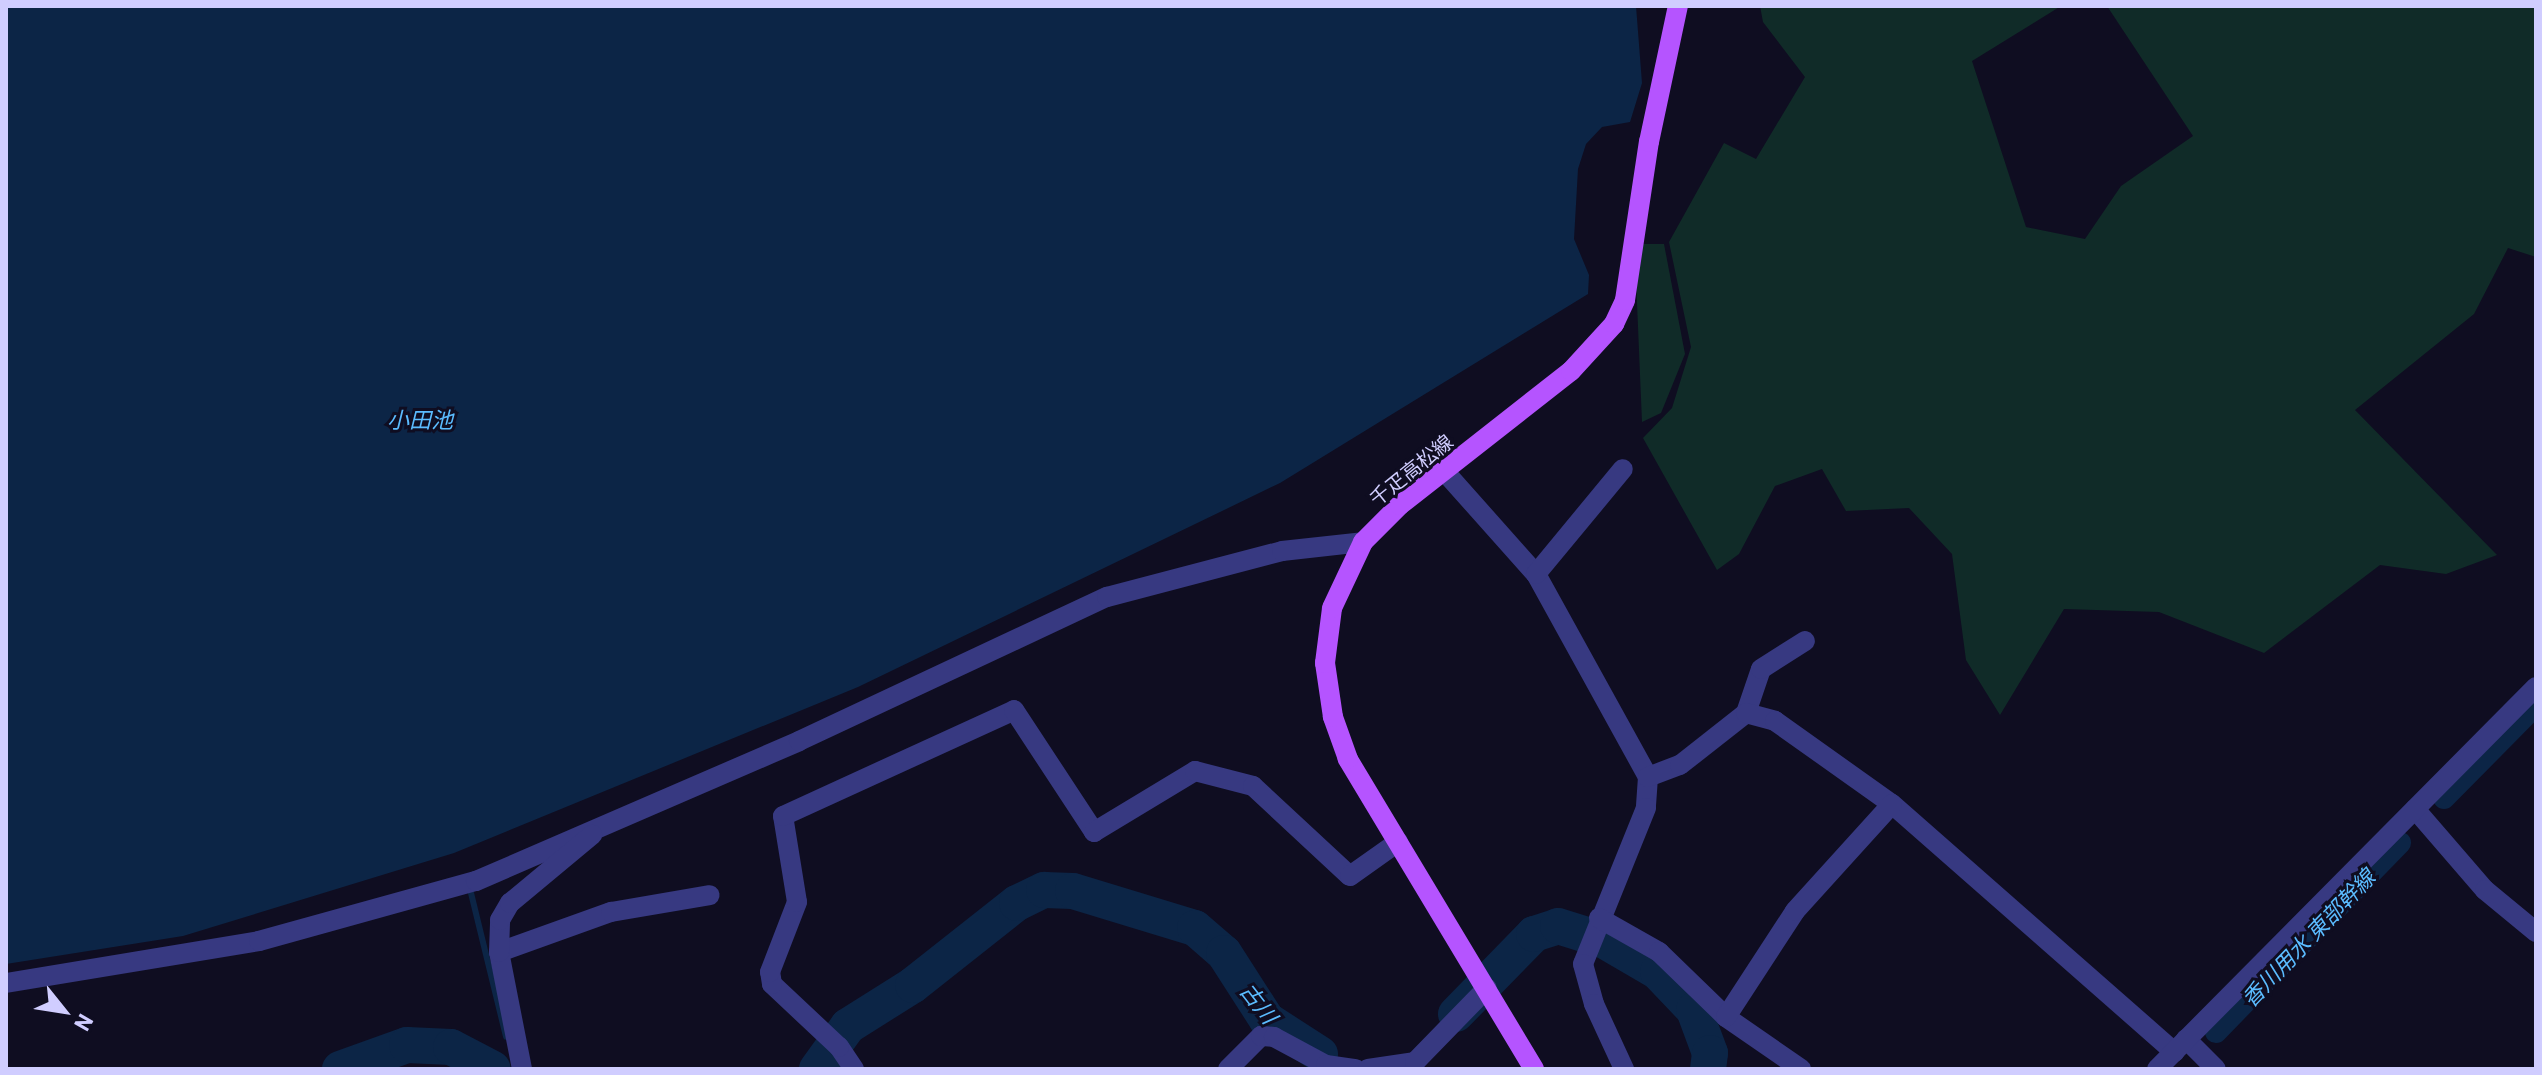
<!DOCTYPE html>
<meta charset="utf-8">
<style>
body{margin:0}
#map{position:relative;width:2542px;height:1075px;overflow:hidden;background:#0f0d21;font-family:Barlow,"Noto Sans JP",sans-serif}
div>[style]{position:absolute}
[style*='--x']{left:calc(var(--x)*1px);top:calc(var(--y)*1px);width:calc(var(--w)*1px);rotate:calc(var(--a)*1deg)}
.green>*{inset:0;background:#102b28}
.water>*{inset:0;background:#0c2546}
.stream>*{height:6px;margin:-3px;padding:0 3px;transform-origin:3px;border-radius:3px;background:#0c2546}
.canal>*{height:22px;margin:-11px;padding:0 11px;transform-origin:11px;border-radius:11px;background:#0c2546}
.river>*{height:36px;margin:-18px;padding:0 18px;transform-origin:18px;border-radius:18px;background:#0c2546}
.minor>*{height:20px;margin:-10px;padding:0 10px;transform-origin:10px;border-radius:10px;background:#373981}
.major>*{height:20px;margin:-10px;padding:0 10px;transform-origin:10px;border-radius:10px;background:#b554ff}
span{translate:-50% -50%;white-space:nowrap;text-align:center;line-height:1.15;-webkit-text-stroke:6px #0f0d21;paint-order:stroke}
.street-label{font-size:20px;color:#d0cdff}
.water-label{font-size:22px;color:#5bbcff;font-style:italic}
.frame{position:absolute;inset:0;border:8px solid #d0cdff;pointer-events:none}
.north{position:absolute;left:24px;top:971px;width:80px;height:80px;-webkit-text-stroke:6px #0f0d21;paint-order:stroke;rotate:120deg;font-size:22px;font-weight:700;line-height:32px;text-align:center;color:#d0cdff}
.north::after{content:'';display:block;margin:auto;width:28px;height:36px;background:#d0cdff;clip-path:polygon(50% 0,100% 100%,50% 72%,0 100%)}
</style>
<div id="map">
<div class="green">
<i style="clip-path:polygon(1760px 6px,2061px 6px,1972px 61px,2026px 227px,2085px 239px,2121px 186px,2193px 136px,2107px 6px,2536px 6px,2536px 257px,2508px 248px,2474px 314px,2355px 410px,2497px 555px,2446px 574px,2380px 565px,2264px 653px,2159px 612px,2064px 609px,2000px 715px,1966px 660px,1952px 554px,1909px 508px,1846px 511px,1822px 469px,1775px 486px,1739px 554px,1717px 570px,1643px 438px,1672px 408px,1691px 347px,1669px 242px,1724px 143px,1756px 159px,1805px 77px,1763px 22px)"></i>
<i style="clip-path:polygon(1641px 244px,1664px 244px,1685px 354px,1661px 413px,1642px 422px,1636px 279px)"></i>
</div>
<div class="water">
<i style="clip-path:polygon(6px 6px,1636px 6px,1642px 83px,1630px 122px,1602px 127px,1586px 144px,1578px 169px,1574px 239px,1589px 275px,1588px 294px,1280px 483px,858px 687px,454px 853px,183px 936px,6px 964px)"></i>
</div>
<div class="stream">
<i style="--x:471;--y:893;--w:148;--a:76.3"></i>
</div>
<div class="canal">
<i style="--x:2444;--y:798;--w:131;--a:-45.3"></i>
<i style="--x:2216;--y:1032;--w:264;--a:-45.8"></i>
</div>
<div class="river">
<i style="--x:1456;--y:1014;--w:112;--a:-45.7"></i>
<i style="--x:1534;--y:934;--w:25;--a:-18"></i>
<i style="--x:1558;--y:926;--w:47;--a:17.3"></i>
<i style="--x:1603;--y:940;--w:64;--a:30.2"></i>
<i style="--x:1658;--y:972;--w:52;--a:46.5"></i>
<i style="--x:1694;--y:1010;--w:46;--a:69.6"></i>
<i style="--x:1710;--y:1053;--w:16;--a:97"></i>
<i style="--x:340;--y:1069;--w:71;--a:-19.7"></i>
<i style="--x:407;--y:1045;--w:44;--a:2.6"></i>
<i style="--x:451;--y:1047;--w:47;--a:27.6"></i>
<i style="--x:817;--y:1069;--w:53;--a:-54.2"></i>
<i style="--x:848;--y:1026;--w:77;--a:-32.2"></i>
<i style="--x:913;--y:985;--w:132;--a:-38.3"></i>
<i style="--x:1017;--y:903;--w:30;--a:-26"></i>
<i style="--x:1044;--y:890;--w:29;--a:2"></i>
<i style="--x:1073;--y:891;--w:127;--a:16.9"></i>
<i style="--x:1195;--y:928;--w:38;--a:41"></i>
<i style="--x:1224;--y:953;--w:80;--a:57.3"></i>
<i style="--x:1267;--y:1020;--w:63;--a:32.7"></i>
</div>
<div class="minor">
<i style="--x:1445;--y:472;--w:137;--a:48.3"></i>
<i style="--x:1536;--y:574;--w:232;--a:61.1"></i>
<i style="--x:1648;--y:777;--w:31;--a:94"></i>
<i style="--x:1646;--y:808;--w:168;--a:112"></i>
<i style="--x:1583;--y:964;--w:41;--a:74.6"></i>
<i style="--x:1594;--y:1004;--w:72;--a:65.2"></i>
<i style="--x:1536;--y:574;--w:136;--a:-50.4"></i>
<i style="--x:1746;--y:713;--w:46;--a:-71.2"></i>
<i style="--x:1761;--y:669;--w:52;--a:-32.5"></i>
<i style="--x:1648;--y:777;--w:34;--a:-21"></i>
<i style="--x:1680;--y:765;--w:84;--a:-38.2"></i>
<i style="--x:1746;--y:713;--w:30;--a:15"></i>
<i style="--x:1775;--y:721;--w:143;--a:35.4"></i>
<i style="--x:1892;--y:804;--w:376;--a:41.3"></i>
<i style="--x:2415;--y:809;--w:107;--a:49.2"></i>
<i style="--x:2485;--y:890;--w:66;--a:39.5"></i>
<i style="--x:1599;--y:918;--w:69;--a:29.5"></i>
<i style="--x:1659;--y:952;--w:93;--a:44.1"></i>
<i style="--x:499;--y:952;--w:119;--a:-19.7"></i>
<i style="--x:611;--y:912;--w:100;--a:-9.7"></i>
<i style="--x:6;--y:983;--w:256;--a:-9.4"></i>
<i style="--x:259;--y:941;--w:225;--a:-15.5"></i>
<i style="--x:476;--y:881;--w:352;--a:-23.4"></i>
<i style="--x:799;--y:741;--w:340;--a:-25.1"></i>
<i style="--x:1107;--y:597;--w:181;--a:-14.7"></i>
<i style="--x:1282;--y:551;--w:81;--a:-6.3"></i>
<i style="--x:2186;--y:1039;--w:42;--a:45"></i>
<i style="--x:522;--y:1069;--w:119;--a:-101.1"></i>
<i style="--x:499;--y:952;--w:32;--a:-88"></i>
<i style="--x:500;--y:920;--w:20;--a:-60"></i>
<i style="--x:510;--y:903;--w:107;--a:-39.7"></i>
<i style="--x:854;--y:1069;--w:27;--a:-124"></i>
<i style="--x:839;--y:1047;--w:92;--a:-136.8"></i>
<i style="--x:772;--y:984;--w:12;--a:-99"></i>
<i style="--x:770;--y:972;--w:75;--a:-68.9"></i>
<i style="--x:797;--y:902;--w:87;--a:-99.2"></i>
<i style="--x:783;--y:816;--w:254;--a:-24.6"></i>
<i style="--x:1014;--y:710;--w:146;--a:56.7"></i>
<i style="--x:1094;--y:832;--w:118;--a:-31.1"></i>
<i style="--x:1195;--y:771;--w:60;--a:14.5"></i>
<i style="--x:1253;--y:786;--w:132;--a:42.9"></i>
<i style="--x:1350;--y:876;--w:59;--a:-35.3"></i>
<i style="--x:1228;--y:1069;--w:47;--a:-45"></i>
<i style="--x:1261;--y:1036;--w:13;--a:4"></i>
<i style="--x:1274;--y:1037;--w:59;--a:28.3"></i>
<i style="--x:1326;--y:1065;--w:30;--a:8"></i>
<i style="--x:1368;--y:1069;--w:48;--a:-8.5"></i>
<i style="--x:1415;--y:1062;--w:103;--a:-45.8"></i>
<i style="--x:1801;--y:1069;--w:91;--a:-145.3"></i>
<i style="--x:1726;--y:1017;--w:126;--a:-56.9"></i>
<i style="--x:1795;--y:911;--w:144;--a:-47.8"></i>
<i style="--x:2157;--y:1069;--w:538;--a:-45.23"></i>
</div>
<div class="major">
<i style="--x:1534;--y:1069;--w:362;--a:-121"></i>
<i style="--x:1348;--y:759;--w:45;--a:-109.7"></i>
<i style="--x:1333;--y:717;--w:55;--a:-98.4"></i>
<i style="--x:1325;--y:663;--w:55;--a:-82.7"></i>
<i style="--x:1332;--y:608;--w:73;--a:-64.8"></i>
<i style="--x:1363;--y:542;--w:52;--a:-45"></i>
<i style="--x:1400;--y:505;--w:217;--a:-38.1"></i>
<i style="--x:1571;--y:371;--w:64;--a:-47.5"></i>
<i style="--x:1614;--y:324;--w:26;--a:-65"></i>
<i style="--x:1625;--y:300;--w:160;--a:-81.4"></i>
<i style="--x:1649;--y:142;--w:139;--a:-78"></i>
</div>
<div class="street-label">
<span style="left:1411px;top:470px;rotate:-39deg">千疋高松線</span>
</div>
<div class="water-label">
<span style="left:420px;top:420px">小田池</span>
<span style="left:2308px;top:938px;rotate:-46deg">香川用水 東部幹線</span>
<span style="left:1259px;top:1003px;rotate:52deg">古川</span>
</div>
<div class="frame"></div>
<div class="north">N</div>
</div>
